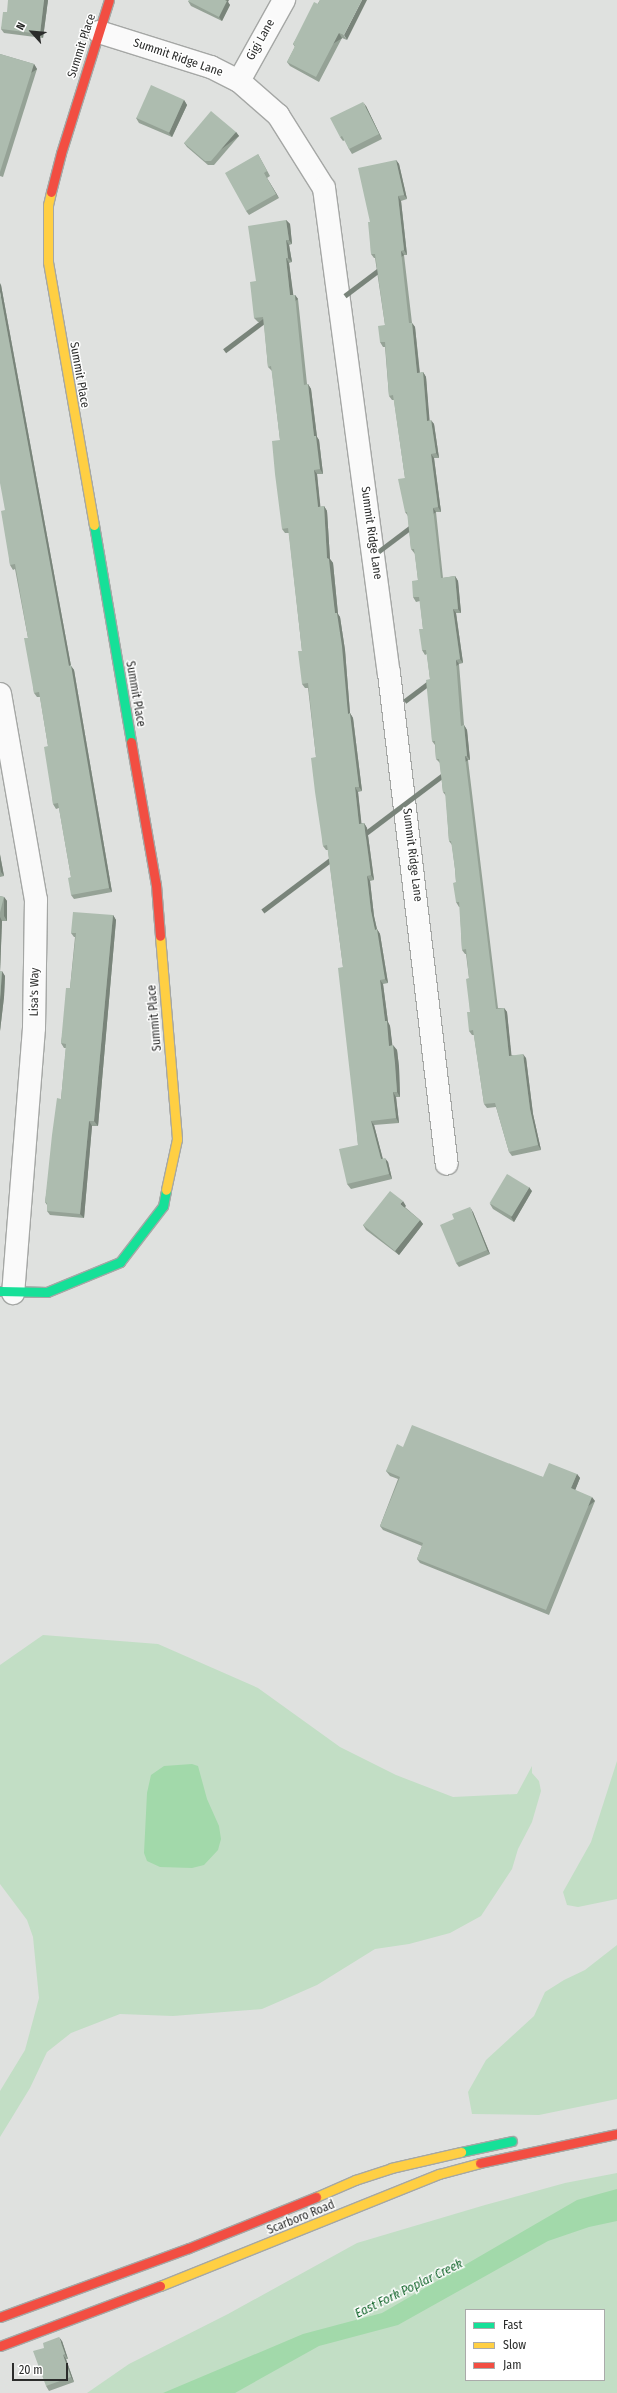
<!DOCTYPE html>
<style>
body{margin:0}
#map{position:relative;width:617px;height:2393px;overflow:hidden;background:#dfe1df;font-family:"Fira Sans Condensed",sans-serif}
div>[style]{position:absolute}
[style*='--x']{left:calc(var(--x)*1px);top:calc(var(--y)*1px);width:calc(var(--w)*1px);rotate:calc(var(--a)*1deg)}
.green>*{inset:0;background:#c2dec5}
.water>*{inset:0;background:#a2d9aa}
.roads{filter:drop-shadow(1px 0 #a5a7a5) drop-shadow(-1px 0 #a5a7a5) drop-shadow(0 1px #a5a7a5) drop-shadow(0 -1px #a5a7a5)}
.street>*{height:22px;margin:-11px;padding:0 11px;transform-origin:11px;border-radius:11px;background:#fafafa}
.fast>*{height:9px;margin:-4.5px;padding:0 4.5px;transform-origin:4.5px;border-radius:4.5px;background:#16e098}
.slow>*{height:9px;margin:-4.5px;padding:0 4.5px;transform-origin:4.5px;border-radius:4.5px;background:#ffcf43}
.jam>*{height:9px;margin:-4.5px;padding:0 4.5px;transform-origin:4.5px;border-radius:4.5px;background:#f24e42}
.wall>*{inset:0;background:#95a296}
.shaded-wall>*{inset:0;background:#79847a;transform-origin:0 0}
.building>*{inset:0;background:#adbcaf;transform-origin:0 0}
span{translate:-50% -50%;white-space:nowrap;text-align:center;line-height:1.15;-webkit-text-stroke:3px #fff;paint-order:stroke}
.street-label{font-size:12px;color:#2b2c2b}
.water-label{font-size:13px;color:#0d6226;font-style:italic}
.legend{position:absolute;left:465px;top:2309px;width:140px;height:72px;box-sizing:border-box;background:#fff;border:1px solid #aaabaa;margin:0;padding:5px 7px;list-style:none;font-size:12px;color:#2b2c2b}
.legend li{display:flex;align-items:center;gap:8px;height:20px}
.legend b{width:20px;border:1px solid #aaabaa}
.north{position:absolute;left:12px;top:12px;width:40px;height:40px;-webkit-text-stroke:3px #fff;paint-order:stroke;rotate:297deg;font-size:11px;font-weight:700;line-height:16px;text-align:center;color:#2b2c2b}
.north::after{content:'';display:block;margin:auto;width:14px;height:18px;background:#2b2c2b;clip-path:polygon(50% 0,100% 100%,50% 72%,0 100%)}
.scale{position:absolute;left:12px;top:2363px;width:56px;height:18px;box-sizing:border-box;border:2px solid #2b2c2b;border-top:0;padding-left:5px;font-size:12px;line-height:14px;white-space:nowrap;color:#2b2c2b;-webkit-text-stroke:3px #fff;paint-order:stroke}
</style>
<div id="map">
<div class="green">
<i style="clip-path:polygon(43px 1635px,158px 1644px,258px 1688px,340px 1747px,396px 1775px,453px 1797px,517px 1794px,532px 1766px,532px 1773px,539px 1781px,541px 1791px,532px 1822px,518px 1849px,512px 1869px,481px 1916px,450px 1933px,409px 1944px,375px 1949px,317px 1985px,262px 2009px,173px 2016px,120px 2014px,71px 2033px,47px 2052px,30px 2088px,0 2137px,0 2091px,25px 2050px,39px 1998px,33px 1937px,27px 1920px,0 1884px,0 1665px)"></i>
<i style="clip-path:polygon(617px 1761px,617px 1899px,578px 1907px,567px 1905px,563px 1892px,591px 1842px)"></i>
<i style="clip-path:polygon(617px 1945px,617px 2099px,539px 2115px,472px 2114px,468px 2092px,486px 2060px,534px 2016px,545px 1992px,564px 1980px,585px 1970px)"></i>
<i style="clip-path:polygon(evenodd,617px 2173px,617px 2393px,87px 2393px,129px 2364px,228px 2314px,357px 2243px,485px 2205px,565px 2183px,617px 2173px,466px 2310px,604px 2310px,604px 2380px,466px 2380px,466px 2310px)"></i>
</div>
<div class="water">
<i style="clip-path:polygon(192px 1764px,198px 1766px,207px 1799px,219px 1826px,221px 1839px,218px 1850px,204px 1865px,192px 1868px,160px 1867px,147px 1861px,144px 1853px,147px 1793px,151px 1775px,164px 1766px)"></i>
<i style="clip-path:polygon(617px 2189px,617px 2221px,589px 2227px,548px 2241px,398px 2325px,319px 2346px,235px 2393px,163px 2393px,303px 2334px,382px 2313px,577px 2200px)"></i>
</div>
<div class="roads">
<div class="street">
<i style="--x:99;--y:32;--w:117;--a:17.4"></i>
<i style="--x:211;--y:67;--w:31;--a:27"></i>
<i style="--x:239;--y:81;--w:52;--a:41.1"></i>
<i style="--x:278;--y:115;--w:86;--a:57.8"></i>
<i style="--x:324;--y:188;--w:489;--a:82.4"></i>
<i style="--x:389;--y:673;--w:494;--a:83.3"></i>
<i style="--x:239;--y:81;--w:93;--a:-60.9"></i>
<i style="--x:0;--y:694;--w:209;--a:80.1"></i>
<i style="--x:36;--y:900;--w:128;--a:90.9"></i>
<i style="--x:34;--y:1028;--w:266;--a:94.5"></i>
</div>
<div class="fast">
<i style="--x:94;--y:525;--w:220;--a:80.3"></i>
<i style="--x:0;--y:1291;--w:47;--a:1.2"></i>
<i style="--x:47;--y:1292;--w:79;--a:-22.3"></i>
<i style="--x:120;--y:1262;--w:71;--a:-52.5"></i>
<i style="--x:163;--y:1206;--w:16;--a:-79"></i>
<i style="--x:461;--y:2152;--w:52;--a:-12.2"></i>
</div>
<div class="slow">
<i style="--x:51;--y:192;--w:13;--a:103"></i>
<i style="--x:48;--y:205;--w:57;--a:90"></i>
<i style="--x:48;--y:262;--w:267;--a:80.1"></i>
<i style="--x:160;--y:936;--w:204;--a:85.2"></i>
<i style="--x:177;--y:1139;--w:52;--a:102.2"></i>
<i style="--x:316;--y:2197;--w:43;--a:-23.6"></i>
<i style="--x:355;--y:2180;--w:38;--a:-18"></i>
<i style="--x:391;--y:2168;--w:72;--a:-12.9"></i>
<i style="--x:160;--y:2286;--w:301;--a:-21.9"></i>
<i style="--x:439;--y:2174;--w:42;--a:-15"></i>
</div>
<div class="jam">
<i style="--x:51;--y:192;--w:40;--a:-75.6"></i>
<i style="--x:61;--y:153;--w:160;--a:-72.6"></i>
<i style="--x:131;--y:742;--w:145;--a:80.1"></i>
<i style="--x:156;--y:885;--w:51;--a:85.5"></i>
<i style="--x:480;--y:2163;--w:140;--a:-12"></i>
<i style="--x:0;--y:2317;--w:201;--a:-20.1"></i>
<i style="--x:189;--y:2248;--w:137;--a:-21.9"></i>
<i style="--x:0;--y:2346;--w:171;--a:-20.6"></i>
</div>
</div>
<div class="wall">
<i style="clip-path:polygon(48px 0,43px 38px,4px 33px,1px 29px,7px 12px)"></i>
<i style="clip-path:polygon(320px 0,347px 40px,342px 38px,319px 82px,290px 66px,287px 62px,295px 47px,293px 44px)"></i>
<i style="clip-path:polygon(188px 1px,228px 2px,230px 5px,222px 21px,191px 6px)"></i>
<i style="clip-path:polygon(0 54px,34px 64px,37px 69px,3px 177px,0 176px)"></i>
<i style="clip-path:polygon(184px 100px,187px 105px,172px 137px,139px 123px,136px 118px)"></i>
<i style="clip-path:polygon(366px 106px,382px 139px,352px 154px,349px 149px,345px 140px,343px 141px,340px 137px)"></i>
<i style="clip-path:polygon(236px 132px,239px 136px,214px 165px,208px 165px,187px 147px,184px 143px)"></i>
<i style="clip-path:polygon(258px 154px,270px 176px,267px 178px,279px 198px,249px 215px,246px 211px)"></i>
<i style="clip-path:polygon(396px 160px,399px 164px,407px 199px,401px 201px,407px 255px,404px 255px,412px 323px,415px 327px,420px 373px,423px 372px,426px 377px,429px 420px,434px 424px,439px 458px,434px 458px,441px 512px,436px 512px,443px 578px,455px 576px,458px 581px,461px 613px,456px 613px,463px 663px,459px 664px,464px 725px,467px 730px,470px 760px,468px 760px,498px 1008px,504px 1008px,507px 1012px,511px 1055px,526px 1058px,533px 1114px,541px 1150px,512px 1156px,509px 1152px,496px 1107px,487px 1108px,484px 1104px,474px 1035px,472px 1035px,469px 1031px,470px 1012px,469px 978px,466px 954px,465px 954px,462px 950px,460px 907px,459px 907px,456px 902px,456px 882px,455px 869px,452px 845px,449px 841px,446px 796px,443px 792px,440px 763px,436px 759px,435px 745px,432px 741px,430px 679px,427px 654px,425px 655px,422px 650px,423px 629px,420px 601px,416px 602px,413px 597px,418px 580px,415px 554px,411px 549px,408px 516px,405px 512px,405px 478px,394px 400px,392px 400px,389px 396px,385px 347px,383px 347px,380px 342px,385px 325px,375px 258px,374px 258px,371px 254px,370px 222px)"></i>
<i style="clip-path:polygon(286px 220px,290px 224px,292px 244px,289px 245px,292px 262px,289px 263px,293px 295px,295px 295px,298px 299px,307px 384px,308px 384px,311px 389px,317px 437px,319px 440px,323px 474px,317px 474px,320px 507px,324px 506px,327px 511px,330px 559px,333px 563px,338px 614px,340px 617px,345px 650px,350px 713px,353px 718px,362px 791px,358px 792px,361px 823px,364px 823px,367px 828px,374px 880px,370px 881px,374px 916px,377px 929px,380px 934px,388px 983px,383px 984px,388px 1022px,390px 1026px,392px 1045px,397px 1050px,399px 1067px,400px 1097px,396px 1097px,399px 1123px,374px 1125px,383px 1159px,388px 1162px,392px 1179px,351px 1189px,347px 1184px,358px 1145px,343px 967px,328px 850px,326px 850px,323px 846px,316px 757px,308px 688px,305px 688px,302px 684px,302px 651px,289px 533px,285px 533px,282px 529px,280px 440px,272px 371px,268px 367px,264px 322px,258px 322px,254px 318px,256px 281px)"></i>
<i style="clip-path:polygon(1px 285px,71px 666px,74px 670px,112px 892px,74px 899px,71px 895px,71px 877px,59px 808px,56px 809px,53px 804px,48px 746px,40px 697px,37px 697px,34px 693px,28px 638px,15px 569px,13px 570px,10px 565px,5px 510px)"></i>
<i style="clip-path:polygon(0 854px,4px 876px,0 877px)"></i>
<i style="clip-path:polygon(0 896px,4px 897px,7px 901px,7px 921px,2px 921px,0 971px,5px 976px,4px 997px,0 1031px)"></i>
<i style="clip-path:polygon(113px 915px,116px 920px,98px 1126px,92px 1126px,84px 1218px,50px 1215px,47px 1211px,47px 1205px,45px 1202px,61px 1099px,66px 1048px,64px 1048px,61px 1043px,70px 988px,75px 937px,74px 937px,71px 933px)"></i>
<i style="clip-path:polygon(532px 1191px,514px 1222px,493px 1209px,490px 1204px)"></i>
<i style="clip-path:polygon(406px 1206px,405px 1207px,420px 1220px,423px 1224px,399px 1255px,366px 1230px,363px 1225px)"></i>
<i style="clip-path:polygon(473px 1212px,490px 1254px,459px 1267px,456px 1263px)"></i>
<i style="clip-path:polygon(403px 1447px,543px 1477px,577px 1474px,580px 1478px,575px 1490px,595px 1501px,549px 1615px,420px 1563px,417px 1559px,422px 1546px,383px 1530px,380px 1526px,398px 1479px,390px 1476px,386px 1471px)"></i>
<i style="clip-path:polygon(62px 2341px,68px 2359px,66px 2359px,74px 2382px,49px 2391px,46px 2386px)"></i>
</div>
<div class="shaded-wall">
<i style="clip-path:polygon(44px 0,48px 0,43px 38px,40px 34px)"></i>
<i style="clip-path:polygon(224px 0,229px 0,228px 2px,230px 5px,222px 21px,219px 17px)"></i>
<i style="clip-path:polygon(362px 0,367px 0,347px 40px,344px 35px)"></i>
<i style="left:339px;top:33px;width:6px;height:50px;rotate:59deg"></i>
<i style="left:34px;top:64px;width:6px;height:113px;rotate:59deg"></i>
<i style="clip-path:polygon(184px 100px,187px 105px,172px 137px,169px 133px)"></i>
<i style="clip-path:polygon(363px 102px,366px 106px,382px 139px,379px 134px)"></i>
<i style="left:236px;top:132px;width:5px;height:38px;rotate:53deg"></i>
<i style="clip-path:polygon(396px 160px,399px 164px,407px 199px,404px 195px)"></i>
<i style="clip-path:polygon(264px 173px,279px 198px,276px 194px)"></i>
<i style="clip-path:polygon(398px 196px,401px 201px,407px 255px,404px 250px)"></i>
<i style="clip-path:polygon(286px 220px,290px 224px,292px 244px,289px 240px)"></i>
<i style="clip-path:polygon(286px 240px,289px 245px,292px 262px,288px 258px)"></i>
<i style="left:401px;top:251px;width:5px;height:72px;rotate:53deg"></i>
<i style="clip-path:polygon(286px 258px,289px 263px,294px 300px,290px 295px)"></i>
<i style="clip-path:polygon(0 283px,1px 285px,71px 666px,74px 670px,112px 892px,109px 888px,0 292px)"></i>
<i style="left:295px;top:295px;width:5px;height:90px;rotate:53deg"></i>
<i style="clip-path:polygon(412px 323px,415px 327px,420px 377px,417px 373px)"></i>
<i style="clip-path:polygon(423px 372px,426px 377px,430px 425px,427px 421px)"></i>
<i style="clip-path:polygon(308px 384px,311px 389px,317px 437px,319px 440px,323px 474px,320px 469px,314px 436px)"></i>
<i style="clip-path:polygon(431px 420px,434px 424px,439px 458px,436px 453px)"></i>
<i style="clip-path:polygon(431px 454px,434px 458px,441px 512px,438px 507px)"></i>
<i style="clip-path:polygon(314px 470px,317px 474px,321px 512px,318px 507px)"></i>
<i style="clip-path:polygon(324px 506px,327px 511px,330px 559px,333px 563px,338px 614px,340px 617px,345px 650px,350px 713px,353px 718px,362px 791px,359px 787px,348px 714px,335px 613px,327px 558px)"></i>
<i style="left:433px;top:508px;width:5px;height:70px;rotate:53deg"></i>
<i style="clip-path:polygon(455px 576px,458px 581px,461px 613px,458px 609px)"></i>
<i style="clip-path:polygon(453px 609px,456px 613px,463px 663px,460px 659px)"></i>
<i style="left:456px;top:660px;width:5px;height:66px;rotate:53deg"></i>
<i style="clip-path:polygon(464px 725px,467px 730px,470px 760px,467px 756px)"></i>
<i style="left:465px;top:756px;width:5px;height:255px;rotate:53deg"></i>
<i style="clip-path:polygon(355px 787px,358px 792px,362px 828px,359px 824px)"></i>
<i style="clip-path:polygon(364px 823px,367px 828px,374px 880px,371px 875px)"></i>
<i style="clip-path:polygon(0 854px,0 855px,4px 876px,1px 872px,0 866px)"></i>
<i style="clip-path:polygon(367px 876px,370px 881px,374px 916px,378px 934px,377px 929px,380px 934px,388px 983px,385px 979px,371px 911px)"></i>
<i style="clip-path:polygon(4px 897px,7px 901px,7px 921px,4px 916px)"></i>
<i style="clip-path:polygon(113px 915px,116px 920px,98px 1126px,94px 1121px)"></i>
<i style="clip-path:polygon(0 917px,2px 921px,0 973px)"></i>
<i style="clip-path:polygon(2px 971px,5px 976px,4px 997px,0 1031px,0 1000px)"></i>
<i style="clip-path:polygon(380px 980px,383px 984px,388px 1022px,390px 1026px,393px 1050px,389px 1046px,385px 1021px)"></i>
<i style="clip-path:polygon(504px 1008px,507px 1012px,512px 1060px,509px 1056px)"></i>
<i style="clip-path:polygon(393px 1045px,397px 1050px,399px 1067px,400px 1097px,397px 1092px)"></i>
<i style="clip-path:polygon(523px 1054px,526px 1058px,533px 1114px,541px 1150px,538px 1145px,530px 1109px)"></i>
<i style="clip-path:polygon(393px 1092px,396px 1097px,399px 1123px,396px 1118px)"></i>
<i style="clip-path:polygon(89px 1121px,92px 1126px,84px 1218px,80px 1214px)"></i>
<i style="clip-path:polygon(371px 1121px,374px 1125px,384px 1164px,381px 1159px)"></i>
<i style="clip-path:polygon(385px 1158px,388px 1162px,392px 1179px,389px 1174px)"></i>
<i style="clip-path:polygon(529px 1187px,532px 1191px,514px 1222px,511px 1217px)"></i>
<i style="clip-path:polygon(403px 1201px,406px 1206px,404px 1208px,400px 1204px)"></i>
<i style="clip-path:polygon(470px 1207px,473px 1212px,490px 1254px,487px 1250px)"></i>
<i style="clip-path:polygon(420px 1220px,423px 1224px,399px 1255px,395px 1251px)"></i>
<i style="clip-path:polygon(577px 1474px,580px 1478px,574px 1493px,571px 1488px)"></i>
<i style="left:592px;top:1497px;width:5px;height:122px;rotate:53deg"></i>
<i style="clip-path:polygon(59px 2337px,62px 2341px,68px 2359px,65px 2354px)"></i>
<i style="clip-path:polygon(63px 2355px,66px 2359px,74px 2382px,71px 2377px)"></i>
</div>
<div class="building">
<i style="clip-path:polygon(8px 0,44px 0,40px 34px,1px 29px,3px 12px,7px 12px)"></i>
<i style="clip-path:polygon(189px 0,225px 0,227px 1px,219px 17px,188px 1px)"></i>
<i style="clip-path:polygon(320px 0,362px 0,344px 35px,339px 33px,316px 77px,287px 62px,295px 46px,293px 44px,314px 2px,318px 4px)"></i>
<i style="clip-path:polygon(0 54px,34px 64px,0 172px)"></i>
<i style="left:151px;top:85px;width:36px;height:36px;rotate:24deg"></i>
<i style="clip-path:polygon(363px 102px,379px 134px,349px 149px,342px 136px,340px 137px,330px 118px)"></i>
<i style="clip-path:polygon(211px 111px,236px 132px,211px 161px,205px 161px,184px 143px)"></i>
<i style="clip-path:polygon(258px 154px,267px 171px,264px 173px,276px 194px,246px 211px,225px 173px)"></i>
<i style="clip-path:polygon(396px 160px,404px 195px,398px 196px,404px 250px,401px 251px,409px 323px,412px 323px,417px 373px,423px 372px,427px 421px,431px 420px,436px 453px,431px 454px,438px 507px,433px 508px,441px 578px,455px 576px,458px 609px,453px 609px,460px 659px,456px 660px,461px 726px,464px 725px,467px 756px,465px 756px,496px 1009px,504px 1008px,509px 1056px,523px 1054px,530px 1109px,538px 1145px,509px 1152px,495px 1103px,484px 1104px,473px 1030px,469px 1031px,467px 1012px,470px 1012px,466px 979px,469px 978px,466px 949px,462px 950px,459px 902px,456px 902px,453px 883px,456px 882px,455px 869px,451px 841px,449px 841px,445px 792px,443px 792px,439px 759px,436px 759px,435px 741px,432px 741px,426px 680px,430px 679px,426px 650px,422px 650px,419px 629px,423px 629px,419px 597px,413px 597px,412px 581px,418px 580px,414px 549px,411px 549px,407px 512px,405px 512px,398px 479px,405px 478px,393px 395px,389px 396px,385px 342px,380px 342px,378px 326px,385px 325px,375px 254px,371px 254px,368px 222px,370px 222px,358px 168px)"></i>
<i style="clip-path:polygon(286px 220px,289px 240px,286px 240px,288px 258px,286px 258px,290px 295px,295px 295px,304px 385px,308px 384px,314px 436px,316px 436px,320px 469px,314px 470px,318px 507px,324px 506px,327px 558px,329px 559px,335px 613px,337px 613px,342px 646px,348px 714px,350px 713px,359px 787px,355px 787px,359px 824px,364px 823px,371px 875px,367px 876px,371px 911px,375px 930px,377px 929px,385px 979px,380px 980px,385px 1021px,387px 1021px,389px 1046px,393px 1045px,395px 1063px,397px 1092px,393px 1092px,396px 1118px,371px 1121px,381px 1159px,385px 1158px,389px 1174px,347px 1184px,339px 1149px,358px 1145px,338px 968px,343px 967px,327px 845px,323px 846px,315px 792px,311px 758px,316px 757px,308px 683px,302px 684px,298px 651px,302px 651px,288px 528px,282px 529px,275px 474px,272px 441px,280px 440px,271px 366px,268px 367px,263px 317px,254px 318px,250px 282px,256px 281px,248px 226px)"></i>
<i style="clip-path:polygon(0 292px,69px 666px,71px 665px,109px 888px,71px 895px,68px 878px,71px 877px,58px 803px,53px 804px,44px 747px,48px 746px,39px 692px,34px 693px,24px 638px,28px 638px,15px 564px,10px 565px,1px 511px,5px 510px,0 483px)"></i>
<i style="left:0;top:896px;width:4px;height:20px;rotate:14deg"></i>
<i style="clip-path:polygon(73px 912px,113px 915px,94px 1121px,89px 1121px,80px 1214px,47px 1211px,47px 1203px,45px 1202px,52px 1135px,57px 1098px,61px 1099px,66px 1044px,61px 1043px,66px 988px,70px 988px,76px 933px,71px 933px)"></i>
<i style="clip-path:polygon(0 971px,2px 971px,0 1000px)"></i>
<i style="left:507px;top:1174px;width:26px;height:34px;rotate:31deg"></i>
<i style="clip-path:polygon(390px 1191px,403px 1201px,400px 1204px,420px 1220px,395px 1251px,363px 1225px)"></i>
<i style="clip-path:polygon(470px 1207px,487px 1250px,456px 1263px,440px 1225px,454px 1219px,452px 1214px)"></i>
<i style="clip-path:polygon(412px 1425px,543px 1477px,549px 1463px,577px 1474px,571px 1488px,592px 1497px,546px 1610px,417px 1559px,423px 1543px,380px 1526px,400px 1477px,386px 1471px,397px 1444px,403px 1447px)"></i>
<i style="clip-path:polygon(59px 2337px,65px 2354px,63px 2355px,71px 2377px,46px 2386px,33px 2351px,44px 2348px,43px 2343px)"></i>
</div>
<div class="street-label">
<span style="left:261px;top:40px;rotate:-61deg">Gigi Lane</span>
<span style="left:82px;top:46px;rotate:-72deg">Summit Place</span>
<span style="left:178px;top:58px;rotate:19deg">Summit Ridge Lane</span>
<span style="left:79px;top:375px;rotate:80deg">Summit Place</span>
<span style="left:371px;top:533px;rotate:82deg">Summit Ridge Lane</span>
<span style="left:135px;top:694px;rotate:80deg">Summit Place</span>
<span style="left:412px;top:855px;rotate:83deg">Summit Ridge Lane</span>
<span style="left:35px;top:992px;rotate:-89deg">Lisa's Way</span>
<span style="left:155px;top:1018px;rotate:-95deg">Summit Place</span>
<span style="left:301px;top:2218px;rotate:-22deg">Scarboro Road</span>
</div>
<div class="water-label">
<span style="left:409px;top:2289px;rotate:-26deg">East Fork Poplar Creek</span>
</div>
<ul class="legend">
<li><b style="height:5px;background:#16e098"></b>Fast</li>
<li><b style="height:5px;background:#ffcf43"></b>Slow</li>
<li><b style="height:5px;background:#f24e42"></b>Jam</li>
</ul>
<div class="north">N</div>
<div class="scale">20 m</div>
</div>
